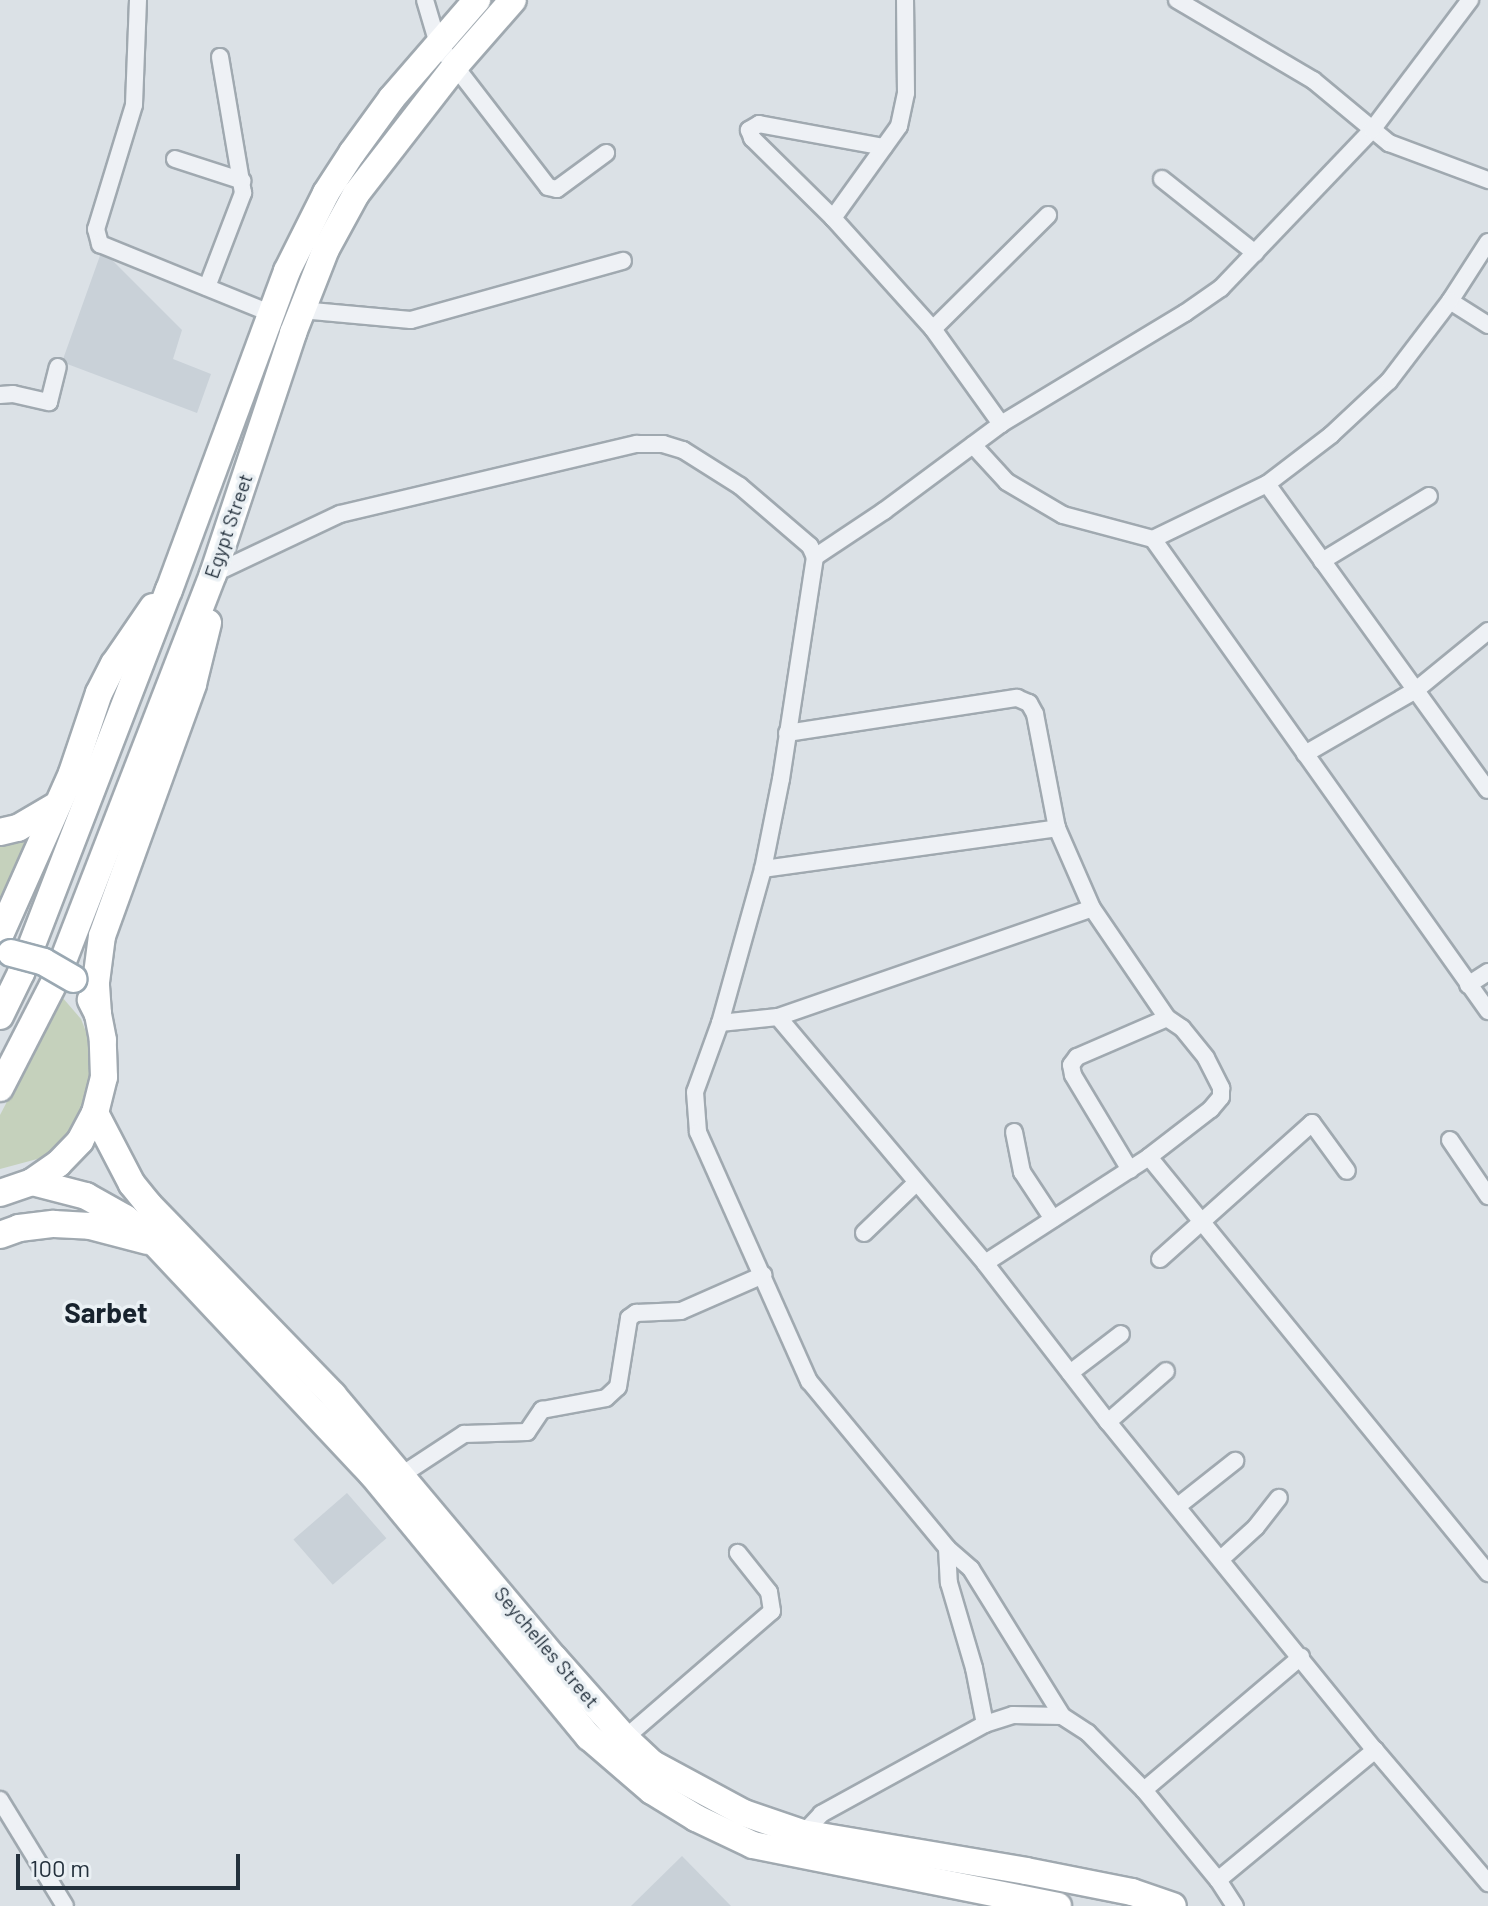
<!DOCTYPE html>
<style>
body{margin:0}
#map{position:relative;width:1488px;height:1906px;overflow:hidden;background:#dbe1e6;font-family:Barlow,sans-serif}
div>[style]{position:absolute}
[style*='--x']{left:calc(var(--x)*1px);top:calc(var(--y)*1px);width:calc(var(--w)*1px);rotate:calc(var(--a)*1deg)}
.built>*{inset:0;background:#c9d1d8;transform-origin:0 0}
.green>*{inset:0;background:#c5d1bc}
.roads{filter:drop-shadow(2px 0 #a0a9b0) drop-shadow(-2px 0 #a0a9b0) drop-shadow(0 2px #a0a9b0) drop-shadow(0 -2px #a0a9b0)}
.street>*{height:16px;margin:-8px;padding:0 8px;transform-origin:8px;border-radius:8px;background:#eef1f5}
.primary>*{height:26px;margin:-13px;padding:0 13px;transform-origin:13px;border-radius:13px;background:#fff}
.bridges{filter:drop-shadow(2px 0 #9aa8b2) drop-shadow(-2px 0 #9aa8b2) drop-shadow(0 2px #9aa8b2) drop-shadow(0 -2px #9aa8b2)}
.primary-bridge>*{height:26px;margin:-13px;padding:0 13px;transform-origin:13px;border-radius:13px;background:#fff}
span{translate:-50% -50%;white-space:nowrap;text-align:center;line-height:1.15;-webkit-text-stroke:7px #eaf0f4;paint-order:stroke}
.street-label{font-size:20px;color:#24313d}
.district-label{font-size:28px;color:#17222d;font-weight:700}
.scale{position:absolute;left:16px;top:1854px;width:224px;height:36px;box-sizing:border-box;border:4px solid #24313d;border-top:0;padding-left:10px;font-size:24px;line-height:28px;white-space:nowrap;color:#24313d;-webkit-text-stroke:6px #eaf0f4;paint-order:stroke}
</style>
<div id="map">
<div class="built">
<i style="clip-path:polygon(102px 250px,182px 330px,173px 359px,211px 374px,197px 413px,62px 362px)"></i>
<i style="left:347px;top:1493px;width:60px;height:71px;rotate:49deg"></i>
<i style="clip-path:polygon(682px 1856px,731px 1906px,631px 1906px)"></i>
</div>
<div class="green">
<i style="clip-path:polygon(31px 829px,7px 902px,0 914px,0 837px)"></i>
<i style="clip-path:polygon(62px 997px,81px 1019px,90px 1042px,93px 1081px,83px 1113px,65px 1140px,41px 1158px,0 1169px,0 1115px)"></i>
</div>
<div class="roads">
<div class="street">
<i style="--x:138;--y:0;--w:105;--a:92.2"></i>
<i style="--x:134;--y:105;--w:130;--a:107"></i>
<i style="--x:96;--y:229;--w:16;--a:75"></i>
<i style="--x:100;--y:244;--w:183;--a:22.1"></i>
<i style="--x:425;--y:0;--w:46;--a:73.5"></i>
<i style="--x:438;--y:44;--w:180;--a:52.4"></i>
<i style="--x:548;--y:187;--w:9;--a:13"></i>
<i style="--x:557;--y:189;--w:61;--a:-36.3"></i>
<i style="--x:1177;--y:0;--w:158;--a:30.5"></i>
<i style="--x:1313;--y:80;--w:99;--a:39.7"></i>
<i style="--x:1389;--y:143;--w:106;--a:20.5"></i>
<i style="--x:884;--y:147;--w:127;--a:-169.6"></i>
<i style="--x:759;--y:124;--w:12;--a:149"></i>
<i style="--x:749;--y:130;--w:9;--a:69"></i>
<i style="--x:752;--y:138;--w:114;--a:44.6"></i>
<i style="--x:833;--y:218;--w:149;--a:48"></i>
<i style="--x:933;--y:329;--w:117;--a:54.4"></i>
<i style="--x:175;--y:159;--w:71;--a:17.9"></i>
<i style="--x:1162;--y:179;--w:119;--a:38.5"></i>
<i style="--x:833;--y:218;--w:113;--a:-54.3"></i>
<i style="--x:899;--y:126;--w:34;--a:-78"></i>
<i style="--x:906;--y:93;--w:93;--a:-90.6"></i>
<i style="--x:1488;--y:242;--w:70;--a:122.8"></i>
<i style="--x:1450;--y:301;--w:45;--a:32.3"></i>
<i style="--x:207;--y:287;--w:101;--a:-69"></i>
<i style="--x:243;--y:193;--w:138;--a:-99.6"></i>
<i style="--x:301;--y:310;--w:110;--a:5.2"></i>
<i style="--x:411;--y:320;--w:220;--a:-15.6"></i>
<i style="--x:933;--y:329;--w:162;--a:-44.7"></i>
<i style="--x:0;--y:395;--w:13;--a:-4"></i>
<i style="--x:13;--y:394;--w:37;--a:13"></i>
<i style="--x:49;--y:402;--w:36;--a:-76"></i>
<i style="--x:973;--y:445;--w:50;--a:47.4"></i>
<i style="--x:1007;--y:482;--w:65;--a:30.5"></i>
<i style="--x:1063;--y:515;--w:93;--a:14.9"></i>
<i style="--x:1153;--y:539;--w:127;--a:-25.8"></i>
<i style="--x:1267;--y:484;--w:81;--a:-37.4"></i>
<i style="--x:1331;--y:435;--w:79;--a:-43"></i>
<i style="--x:1389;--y:381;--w:101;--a:-52.7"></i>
<i style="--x:1267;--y:484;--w:377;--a:54.2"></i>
<i style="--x:1153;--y:539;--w:579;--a:54.63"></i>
<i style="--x:815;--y:557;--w:83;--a:-33.7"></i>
<i style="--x:884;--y:511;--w:146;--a:-36.6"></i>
<i style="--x:1001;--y:424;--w:215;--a:-31.1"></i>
<i style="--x:1185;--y:313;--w:44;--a:-34.8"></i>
<i style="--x:1221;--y:288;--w:219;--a:-46.3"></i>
<i style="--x:1372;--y:130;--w:163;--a:-53"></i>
<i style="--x:1322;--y:561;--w:125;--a:-31.3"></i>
<i style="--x:213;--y:574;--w:140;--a:-25.3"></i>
<i style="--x:340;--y:514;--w:305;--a:-13.3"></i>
<i style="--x:637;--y:444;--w:26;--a:0"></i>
<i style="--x:663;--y:444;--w:21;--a:17"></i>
<i style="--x:683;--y:450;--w:67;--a:32.3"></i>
<i style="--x:740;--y:486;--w:92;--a:40.6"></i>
<i style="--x:810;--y:546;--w:12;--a:66"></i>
<i style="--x:815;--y:557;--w:225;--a:98.7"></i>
<i style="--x:781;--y:779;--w:92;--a:101.3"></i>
<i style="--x:763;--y:869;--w:160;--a:105.6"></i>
<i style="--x:720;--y:1023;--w:73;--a:109.9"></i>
<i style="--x:695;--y:1092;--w:40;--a:85.7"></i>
<i style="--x:698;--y:1132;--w:273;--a:66"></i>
<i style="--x:809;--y:1381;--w:217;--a:50.4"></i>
<i style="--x:947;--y:1548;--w:32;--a:41"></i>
<i style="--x:971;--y:1569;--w:173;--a:58.2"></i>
<i style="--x:1062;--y:1716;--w:31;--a:33"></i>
<i style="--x:1088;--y:1733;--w:80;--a:45.5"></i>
<i style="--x:1144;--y:1790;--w:117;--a:50.6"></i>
<i style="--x:1218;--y:1880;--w:31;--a:57"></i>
<i style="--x:787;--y:733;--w:233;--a:-8.7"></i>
<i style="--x:1017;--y:698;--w:13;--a:23"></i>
<i style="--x:1029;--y:703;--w:13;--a:61"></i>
<i style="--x:1035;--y:714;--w:116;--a:79.1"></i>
<i style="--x:1057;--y:828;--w:87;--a:66.4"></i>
<i style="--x:1092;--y:908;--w:133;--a:55.7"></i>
<i style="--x:1167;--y:1018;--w:18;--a:34"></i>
<i style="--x:1182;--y:1028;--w:38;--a:51"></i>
<i style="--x:1206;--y:1058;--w:34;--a:63"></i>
<i style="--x:1221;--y:1088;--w:9;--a:90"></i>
<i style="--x:1221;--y:1097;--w:16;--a:130"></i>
<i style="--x:1211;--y:1109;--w:78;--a:142.3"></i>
<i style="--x:1149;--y:1157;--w:195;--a:147.1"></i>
<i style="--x:1305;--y:754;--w:128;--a:-30"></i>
<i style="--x:1416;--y:690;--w:93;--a:-39.3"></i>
<i style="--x:763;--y:869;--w:297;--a:-7.9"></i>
<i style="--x:1468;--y:985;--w:24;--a:-33"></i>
<i style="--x:778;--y:1017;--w:332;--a:-19.1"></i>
<i style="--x:720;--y:1023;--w:58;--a:-5.9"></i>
<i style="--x:778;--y:1017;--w:322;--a:49.9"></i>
<i style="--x:985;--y:1263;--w:201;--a:52.3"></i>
<i style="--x:1108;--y:1422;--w:423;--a:50.9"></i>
<i style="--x:1375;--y:1750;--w:175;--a:49.6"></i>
<i style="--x:1014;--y:1132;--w:41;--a:78.7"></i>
<i style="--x:1022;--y:1172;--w:56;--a:56.6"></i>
<i style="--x:1450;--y:1140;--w:68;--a:55.8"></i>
<i style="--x:1149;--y:1157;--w:537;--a:50.82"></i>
<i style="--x:1130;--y:1170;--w:111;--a:-121"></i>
<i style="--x:1073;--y:1075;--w:10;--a:-101"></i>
<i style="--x:1071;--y:1065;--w:10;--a:-53"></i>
<i style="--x:1077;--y:1057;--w:98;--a:-23.4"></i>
<i style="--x:864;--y:1233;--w:71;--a:-43.9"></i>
<i style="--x:1160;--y:1259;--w:204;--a:-41.8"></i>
<i style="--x:1312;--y:1123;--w:59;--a:53.9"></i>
<i style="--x:1070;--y:1373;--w:64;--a:-37.4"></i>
<i style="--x:1108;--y:1422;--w:77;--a:-41.3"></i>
<i style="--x:400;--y:1476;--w:77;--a:-33.3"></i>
<i style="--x:464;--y:1434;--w:63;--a:-1.8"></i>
<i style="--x:527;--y:1432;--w:27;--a:-56"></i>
<i style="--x:542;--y:1410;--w:65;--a:-10.6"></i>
<i style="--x:606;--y:1398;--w:16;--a:-43"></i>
<i style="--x:618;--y:1387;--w:70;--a:-80.9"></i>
<i style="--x:629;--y:1318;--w:9;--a:-36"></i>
<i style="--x:636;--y:1313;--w:45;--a:-2.5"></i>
<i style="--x:681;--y:1311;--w:90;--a:-23.7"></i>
<i style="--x:1178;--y:1506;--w:73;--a:-38.3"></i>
<i style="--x:947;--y:1548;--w:35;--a:87"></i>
<i style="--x:949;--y:1583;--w:89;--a:73.6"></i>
<i style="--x:974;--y:1668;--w:57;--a:78.9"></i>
<i style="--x:1221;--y:1559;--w:47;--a:-42.4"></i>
<i style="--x:1256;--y:1527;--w:37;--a:-52"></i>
<i style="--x:625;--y:1738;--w:194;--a:-40.8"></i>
<i style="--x:772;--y:1611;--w:19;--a:-99"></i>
<i style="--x:769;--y:1592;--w:50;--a:-128.5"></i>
<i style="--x:1144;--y:1790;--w:206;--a:-40.3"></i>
<i style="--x:0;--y:1800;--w:124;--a:58.5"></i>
<i style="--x:799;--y:1838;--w:33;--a:-47"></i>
<i style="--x:821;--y:1814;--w:187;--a:-28.8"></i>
<i style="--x:985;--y:1724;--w:29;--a:-18"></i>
<i style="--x:1013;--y:1715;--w:49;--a:1.2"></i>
<i style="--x:1218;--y:1880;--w:204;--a:-39.6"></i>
</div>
<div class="primary">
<i style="--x:0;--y:832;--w:18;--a:-13"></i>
<i style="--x:18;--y:828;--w:45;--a:-30.5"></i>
<i style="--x:0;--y:935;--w:177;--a:-66"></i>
<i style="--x:72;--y:773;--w:84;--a:-71.4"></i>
<i style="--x:99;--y:693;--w:33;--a:-63"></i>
<i style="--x:114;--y:664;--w:69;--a:-55.6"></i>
<i style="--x:98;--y:1014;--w:32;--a:-94"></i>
<i style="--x:96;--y:982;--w:46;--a:-82.6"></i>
<i style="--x:102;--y:936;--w:268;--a:-70.1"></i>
<i style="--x:193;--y:684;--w:63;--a:-76.2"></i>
<i style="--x:0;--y:1016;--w:48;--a:-64"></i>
<i style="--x:21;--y:973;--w:411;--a:-68.9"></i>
<i style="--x:169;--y:590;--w:340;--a:-69.7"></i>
<i style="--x:287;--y:271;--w:87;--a:-63.4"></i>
<i style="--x:326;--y:193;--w:48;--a:-57"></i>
<i style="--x:352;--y:153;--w:68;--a:-54"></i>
<i style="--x:392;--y:98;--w:130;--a:-49.1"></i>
<i style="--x:0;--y:1088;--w:123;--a:-62.8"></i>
<i style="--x:56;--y:979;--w:434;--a:-68.8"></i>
<i style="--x:213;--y:574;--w:254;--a:-71.6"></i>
<i style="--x:293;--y:333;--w:90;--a:-68.6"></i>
<i style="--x:326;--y:249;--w:63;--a:-61.4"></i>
<i style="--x:356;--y:194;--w:163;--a:-52.2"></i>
<i style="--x:456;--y:65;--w:86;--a:-48.8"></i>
<i style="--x:95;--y:1113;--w:80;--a:62.5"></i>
<i style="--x:132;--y:1184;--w:26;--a:51"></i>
<i style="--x:148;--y:1204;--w:266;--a:45.9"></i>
<i style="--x:333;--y:1395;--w:344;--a:50"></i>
<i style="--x:554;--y:1658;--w:107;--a:48.4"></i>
<i style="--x:625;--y:1738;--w:38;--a:43"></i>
<i style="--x:653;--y:1764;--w:103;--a:28.3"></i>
<i style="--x:744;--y:1813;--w:61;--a:19"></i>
<i style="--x:802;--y:1833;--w:227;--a:9.6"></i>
<i style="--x:1026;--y:1871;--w:108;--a:11.2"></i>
<i style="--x:1132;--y:1892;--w:43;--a:18.9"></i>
<i style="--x:32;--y:1182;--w:56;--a:14.5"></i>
<i style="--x:86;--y:1196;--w:45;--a:29.4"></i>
<i style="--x:125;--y:1218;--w:38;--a:40"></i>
<i style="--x:154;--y:1242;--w:318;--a:46.8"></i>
<i style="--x:372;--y:1474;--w:341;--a:50.5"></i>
<i style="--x:589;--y:1737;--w:83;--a:40.6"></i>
<i style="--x:652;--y:1791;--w:52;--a:31.5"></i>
<i style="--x:696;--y:1818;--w:63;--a:25.3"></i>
<i style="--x:753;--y:1845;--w:311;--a:11.3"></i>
<i style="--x:0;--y:1193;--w:34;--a:-19"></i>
<i style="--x:32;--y:1182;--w:32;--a:-35"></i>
<i style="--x:58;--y:1164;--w:32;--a:-46"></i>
<i style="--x:80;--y:1141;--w:32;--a:-62"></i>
<i style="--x:95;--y:1113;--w:37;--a:-76"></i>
<i style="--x:104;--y:1077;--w:37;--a:-92"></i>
<i style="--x:103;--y:1040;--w:26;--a:-101"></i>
<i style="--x:98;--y:1014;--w:16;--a:-117"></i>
<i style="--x:0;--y:1235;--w:20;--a:-20"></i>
<i style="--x:19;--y:1228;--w:35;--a:-7"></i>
<i style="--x:54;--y:1224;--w:36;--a:3"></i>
<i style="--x:90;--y:1226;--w:59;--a:14.7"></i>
</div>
</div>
<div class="bridges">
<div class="primary-bridge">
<i style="--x:11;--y:953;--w:34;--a:15"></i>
<i style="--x:44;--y:962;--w:34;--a:30"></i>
</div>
</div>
<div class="street-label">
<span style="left:228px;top:526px;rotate:-71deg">Egypt Street</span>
<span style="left:547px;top:1647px;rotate:50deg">Seychelles Street</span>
</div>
<div class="district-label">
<span style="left:106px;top:1312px">Sarbet</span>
</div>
<div class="scale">100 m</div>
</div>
